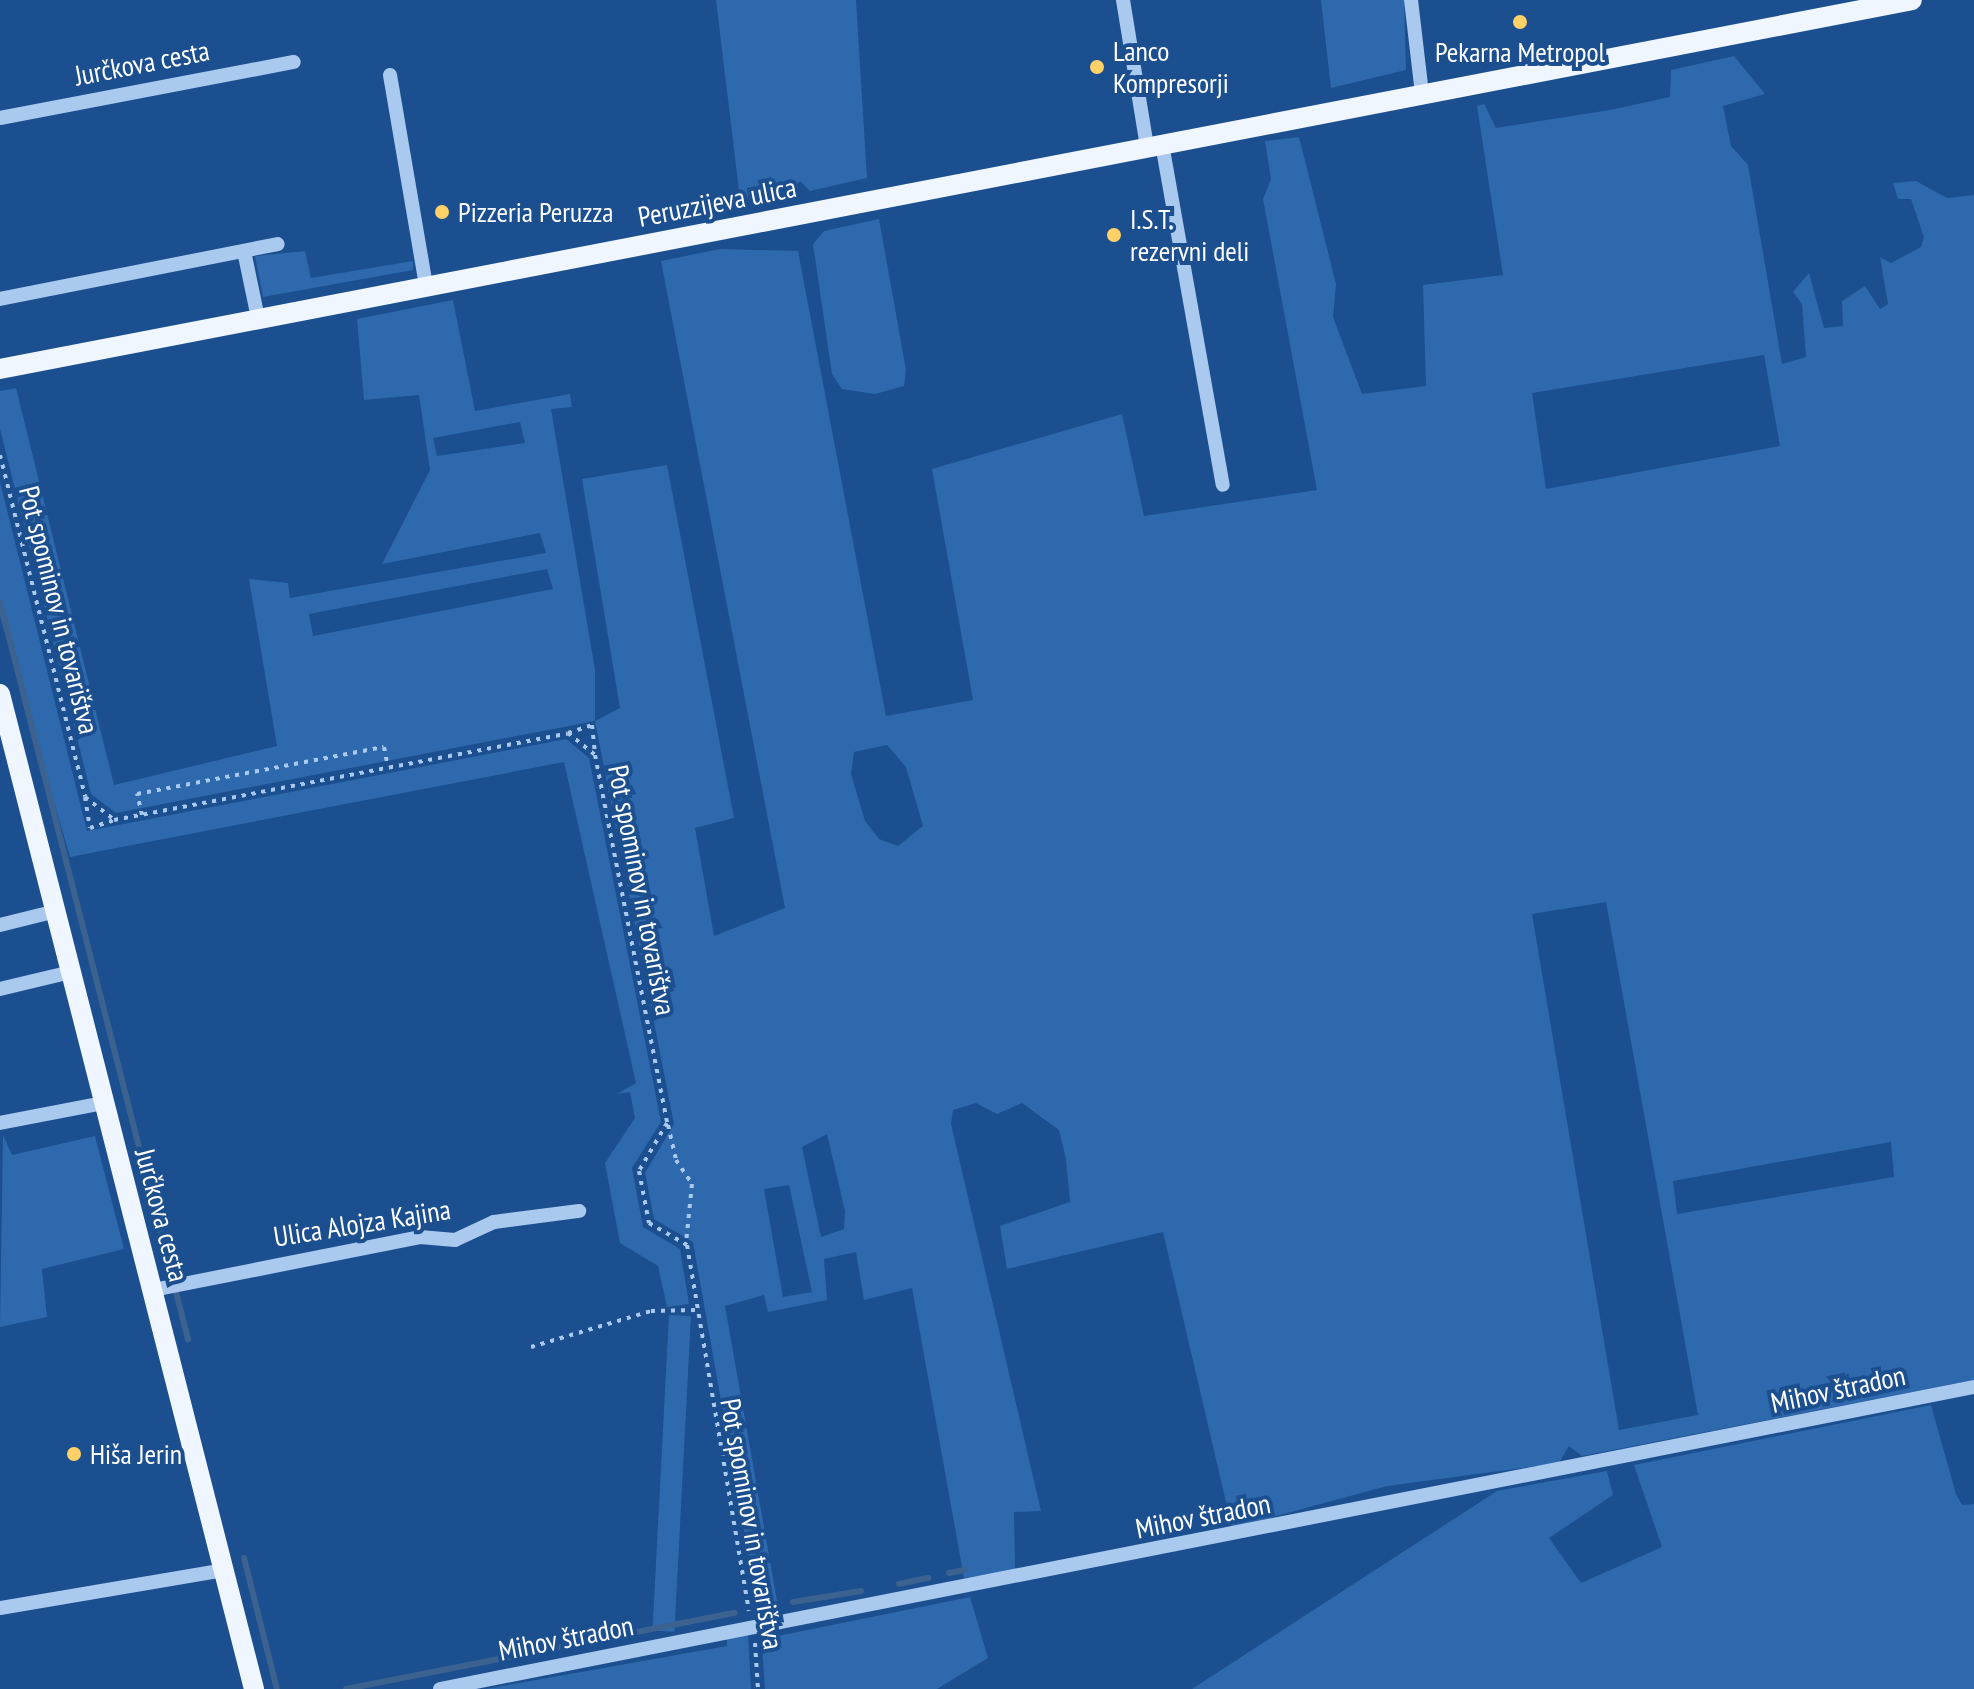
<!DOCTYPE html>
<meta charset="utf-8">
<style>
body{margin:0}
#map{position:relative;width:1974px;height:1689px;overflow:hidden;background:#1b4f8f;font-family:"PT Sans Narrow",sans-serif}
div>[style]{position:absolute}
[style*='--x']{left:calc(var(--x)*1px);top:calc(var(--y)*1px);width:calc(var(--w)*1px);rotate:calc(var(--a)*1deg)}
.green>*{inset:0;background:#2e69ad;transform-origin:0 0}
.stream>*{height:6px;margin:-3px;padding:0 3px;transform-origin:3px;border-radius:3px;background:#3c6290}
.path>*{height:4px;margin-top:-2px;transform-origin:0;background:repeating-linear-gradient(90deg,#a9c9ee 0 4px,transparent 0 10px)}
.minor>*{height:14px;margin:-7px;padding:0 7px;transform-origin:7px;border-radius:7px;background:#a9c9ee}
.major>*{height:20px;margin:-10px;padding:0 10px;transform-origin:10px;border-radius:10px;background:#f0f6ff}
.dots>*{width:22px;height:22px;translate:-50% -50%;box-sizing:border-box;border:4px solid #1b4f8f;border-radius:50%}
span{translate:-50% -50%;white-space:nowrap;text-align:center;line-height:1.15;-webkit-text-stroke:8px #1b4f8f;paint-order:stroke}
.poi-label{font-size:28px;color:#fff}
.left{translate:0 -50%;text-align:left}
.street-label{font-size:28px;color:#fff}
</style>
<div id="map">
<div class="green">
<i style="clip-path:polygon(716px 0,856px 0,867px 178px,810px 191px,800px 181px,790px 192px,740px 199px)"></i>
<i style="clip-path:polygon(1321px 0,1404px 0,1406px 70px,1331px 88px)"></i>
<i style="clip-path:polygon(evenodd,1734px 56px,1765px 94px,1723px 106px,1731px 146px,1748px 165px,1782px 364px,1806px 357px,1802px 304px,1793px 292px,1809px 273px,1824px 328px,1843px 326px,1842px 301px,1865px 286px,1880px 309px,1888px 304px,1880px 257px,1891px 263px,1921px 247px,1924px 237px,1911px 199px,1898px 199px,1893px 183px,1916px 181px,1947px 198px,1974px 195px,1974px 1380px,1582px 1456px,1569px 1446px,1559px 1463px,1387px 1486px,1232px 1528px,1163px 1232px,1007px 1269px,1000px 1226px,1070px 1202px,1066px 1159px,1059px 1130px,1022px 1103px,997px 1114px,976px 1103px,953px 1110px,951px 1124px,1041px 1511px,1014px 1512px,1015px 1571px,964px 1578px,912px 1288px,864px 1300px,856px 1252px,824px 1259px,827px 1300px,768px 1312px,764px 1295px,725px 1306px,777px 1601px,772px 1616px,759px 1616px,693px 1242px,654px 1219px,645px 1173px,674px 1124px,595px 721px,116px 813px,91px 794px,0 429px,0 391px,16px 388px,114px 785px,277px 746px,249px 579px,288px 583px,290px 598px,546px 553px,540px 533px,382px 564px,430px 470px,419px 395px,364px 400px,357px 319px,453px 300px,475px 411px,570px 394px,572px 407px,551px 409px,595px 670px,595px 721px,620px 708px,582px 479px,667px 465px,734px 818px,695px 828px,714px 936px,785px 908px,661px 261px,720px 249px,798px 251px,886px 716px,973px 700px,932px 469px,1122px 414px,1144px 516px,1317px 490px,1263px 199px,1271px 179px,1265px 141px,1299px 137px,1336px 284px,1333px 317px,1362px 394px,1426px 386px,1423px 285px,1503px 275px,1477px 106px,1484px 104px,1496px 128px,1610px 110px,1670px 97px,1671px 70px,1734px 56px,1764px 355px,1780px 446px,1546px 489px,1532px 393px,1764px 355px,1734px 56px,520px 422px,525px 443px,437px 456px,433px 438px,520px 422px,1734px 56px,547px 569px,553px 589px,313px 636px,309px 614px,547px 569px,1734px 56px,887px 745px,906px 767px,923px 826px,898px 846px,879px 839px,865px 821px,851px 774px,854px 752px,887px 745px,1734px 56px,1606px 902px,1698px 1415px,1619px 1430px,1532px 914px,1606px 902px,1734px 56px,827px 1134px,845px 1211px,844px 1229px,821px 1237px,802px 1147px,827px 1134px,1734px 56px,1891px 1142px,1894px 1177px,1677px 1214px,1673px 1181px,1891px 1142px,1734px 56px,789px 1185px,812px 1292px,783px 1297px,764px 1189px,789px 1185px)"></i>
<i style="clip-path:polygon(879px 219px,906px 370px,904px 386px,875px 394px,842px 389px,832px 374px,813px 244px,824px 231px)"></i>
<i style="clip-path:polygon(305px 251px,311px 278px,413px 261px,413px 270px,263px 297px,255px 256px)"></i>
<i style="clip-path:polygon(0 482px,87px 831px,566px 739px,589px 758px,661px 1122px,632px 1168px,643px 1227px,680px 1249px,689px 1304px,667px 1307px,658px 1266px,620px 1243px,605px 1163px,635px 1118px,630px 1092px,617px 1094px,636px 1083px,564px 762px,70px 857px,0 616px)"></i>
<i style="clip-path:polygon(3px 1135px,12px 1155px,95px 1136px,124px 1249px,42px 1269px,47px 1317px,0 1327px)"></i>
<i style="left:669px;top:1315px;width:22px;height:316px;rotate:3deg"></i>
<i style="clip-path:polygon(1931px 1405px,1956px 1494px,1962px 1505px,1974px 1504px,1974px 1689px,1192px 1689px,1497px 1491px,1607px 1471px,1613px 1495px,1549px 1538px,1581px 1583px,1662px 1547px,1634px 1465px)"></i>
<i style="clip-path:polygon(970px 1597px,988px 1658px,937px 1689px,765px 1689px,761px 1632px,776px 1629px,778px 1636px)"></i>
<i style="clip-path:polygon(748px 1635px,751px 1689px,486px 1689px,727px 1646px,727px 1638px)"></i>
</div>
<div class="stream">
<i style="--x:0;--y:602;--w:761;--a:75.69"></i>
<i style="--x:244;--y:1558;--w:135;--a:75.9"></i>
<i style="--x:949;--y:1573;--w:16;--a:-11"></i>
<i style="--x:899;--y:1584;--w:30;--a:-12"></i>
<i style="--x:793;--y:1602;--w:69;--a:-9.2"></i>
<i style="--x:761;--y:1608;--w:15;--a:-11"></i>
<i style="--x:346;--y:1689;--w:396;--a:-11.1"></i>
</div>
<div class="path">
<i style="--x:0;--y:455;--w:352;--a:76"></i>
<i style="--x:85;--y:797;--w:37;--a:38"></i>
<i style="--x:114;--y:820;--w:462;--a:-10.8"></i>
<i style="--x:568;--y:733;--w:35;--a:39"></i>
<i style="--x:595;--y:755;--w:375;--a:78.9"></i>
<i style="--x:667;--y:1123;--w:56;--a:120.3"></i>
<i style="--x:639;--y:1171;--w:53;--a:79.1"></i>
<i style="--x:649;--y:1223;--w:44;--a:30.1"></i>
<i style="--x:687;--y:1245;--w:371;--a:80.4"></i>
<i style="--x:568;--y:733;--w:25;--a:-18"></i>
<i style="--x:592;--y:725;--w:30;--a:84"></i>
<i style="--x:85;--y:797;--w:31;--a:81"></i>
<i style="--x:90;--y:828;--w:25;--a:-18"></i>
<i style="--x:142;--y:815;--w:22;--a:-103"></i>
<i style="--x:137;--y:794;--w:251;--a:-10.8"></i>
<i style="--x:384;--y:747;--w:20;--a:79"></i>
<i style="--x:668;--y:1125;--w:36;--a:77"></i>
<i style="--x:676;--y:1160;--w:29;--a:56"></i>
<i style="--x:692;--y:1184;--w:59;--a:95.8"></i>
<i style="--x:531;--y:1347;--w:125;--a:-16.7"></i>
<i style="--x:651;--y:1311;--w:45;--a:-1.3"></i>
<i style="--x:755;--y:1643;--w:46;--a:86.3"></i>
</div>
<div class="minor">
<i style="--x:1123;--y:0;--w:149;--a:80.7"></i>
<i style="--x:1411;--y:0;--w:95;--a:83.3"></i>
<i style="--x:390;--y:75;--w:214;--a:80.3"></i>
<i style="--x:0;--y:118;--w:299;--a:-10.8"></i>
<i style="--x:1162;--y:144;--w:346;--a:79.9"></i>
<i style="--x:244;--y:251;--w:68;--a:78.2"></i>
<i style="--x:0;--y:299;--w:283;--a:-11.2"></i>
<i style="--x:0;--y:925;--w:58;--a:-14"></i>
<i style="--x:0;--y:989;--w:73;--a:-13.5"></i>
<i style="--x:0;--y:1123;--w:106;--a:-10.9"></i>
<i style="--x:153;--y:1290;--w:272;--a:-11.2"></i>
<i style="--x:420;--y:1237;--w:35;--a:5"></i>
<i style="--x:455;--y:1240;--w:43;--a:-24.8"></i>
<i style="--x:494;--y:1222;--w:86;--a:-7.4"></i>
<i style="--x:0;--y:1608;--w:227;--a:-9.6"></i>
<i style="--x:440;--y:1689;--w:1563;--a:-11.14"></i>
</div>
<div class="major">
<i style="--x:0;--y:369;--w:1947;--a:-10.92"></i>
<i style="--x:0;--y:694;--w:1027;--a:75.68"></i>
</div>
<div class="dots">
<i style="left:1520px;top:22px;background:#ffd166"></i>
<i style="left:1097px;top:67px;background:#ffd166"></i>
<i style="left:442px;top:212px;background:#ffd166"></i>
<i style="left:1114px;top:235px;background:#ffd166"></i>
<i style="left:74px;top:1454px;background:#ffd166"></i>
</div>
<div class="poi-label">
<span class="left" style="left:1113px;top:67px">Lanco<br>Kompresorji</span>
<span style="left:1520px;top:52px">Pekarna Metropol</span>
<span class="left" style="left:458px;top:212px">Pizzeria Peruzza</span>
<span class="left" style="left:1130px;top:235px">I.S.T.<br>rezervni deli</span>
<span class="left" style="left:90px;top:1454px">Hiša Jerin</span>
</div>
<div class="street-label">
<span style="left:142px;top:63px;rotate:-11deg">Jurčkova cesta</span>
<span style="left:717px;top:202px;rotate:-11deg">Peruzzijeva ulica</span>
<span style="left:59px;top:610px;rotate:76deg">Pot spominov in tovarištva</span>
<span style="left:642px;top:890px;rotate:79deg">Pot spominov in tovarištva</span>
<span style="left:162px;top:1215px;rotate:75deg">Jurčkova cesta</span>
<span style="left:362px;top:1223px;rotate:-9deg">Ulica Alojza Kajina</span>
<span style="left:1838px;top:1389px;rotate:-12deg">Mihov štradon</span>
<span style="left:1203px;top:1516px;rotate:-11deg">Mihov štradon</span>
<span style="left:752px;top:1524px;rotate:80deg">Pot spominov in tovarištva</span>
<span style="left:566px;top:1638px;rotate:-11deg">Mihov štradon</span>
</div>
</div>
